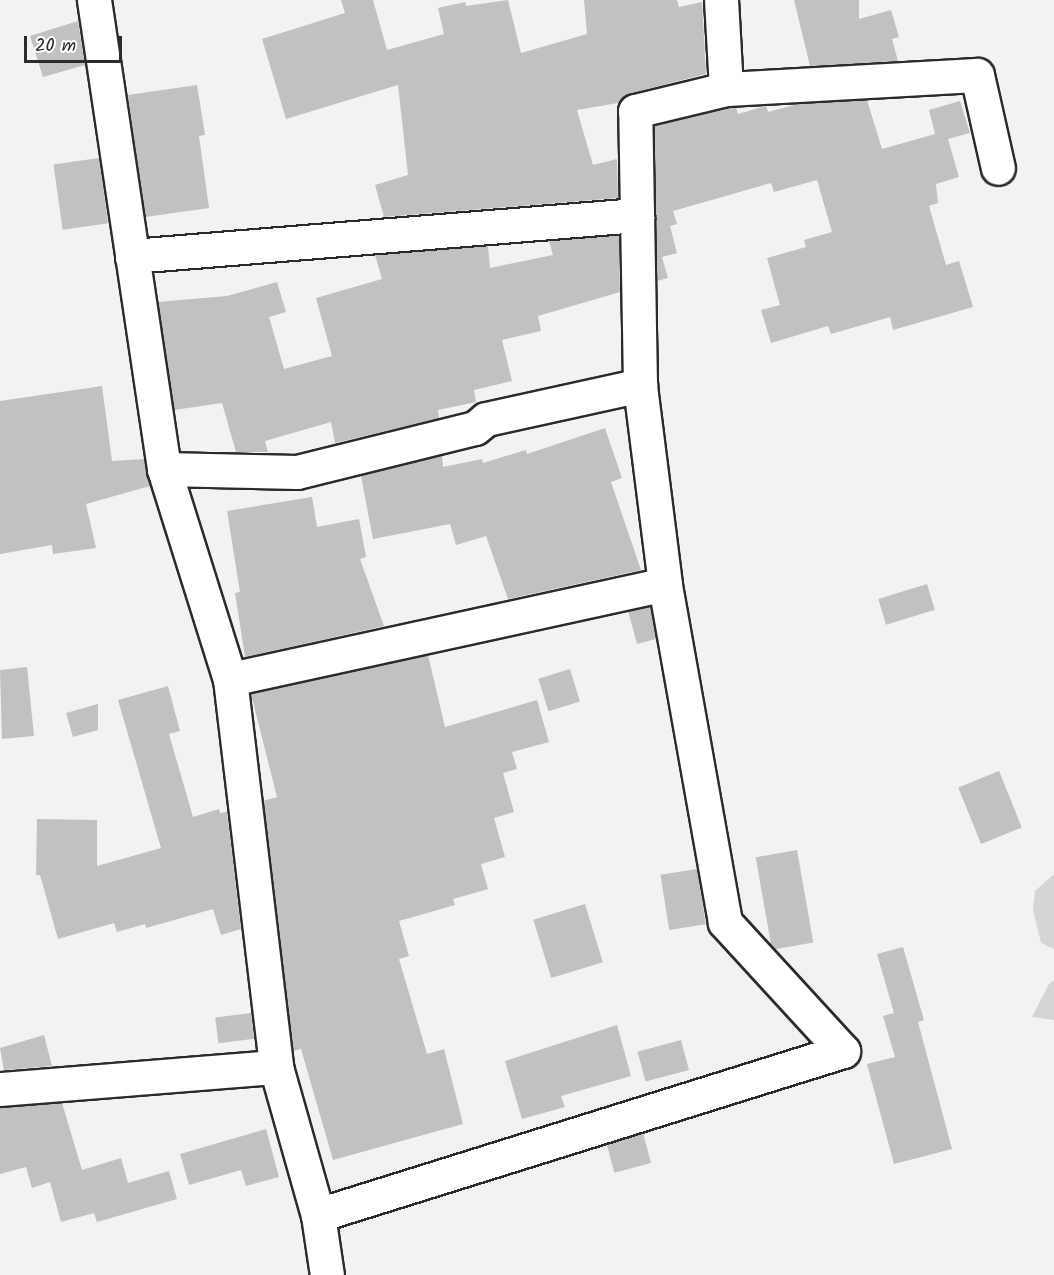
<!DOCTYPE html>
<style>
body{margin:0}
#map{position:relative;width:1054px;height:1275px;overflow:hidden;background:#f2f2f2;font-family:Kalam,sans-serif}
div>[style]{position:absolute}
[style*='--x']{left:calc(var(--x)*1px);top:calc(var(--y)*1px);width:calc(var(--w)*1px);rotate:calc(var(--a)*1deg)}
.green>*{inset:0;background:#d5d5d5}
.building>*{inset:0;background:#c1c1c1;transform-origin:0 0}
.roads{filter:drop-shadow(2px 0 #2b2b2b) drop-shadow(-2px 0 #2b2b2b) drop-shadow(0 2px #2b2b2b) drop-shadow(0 -2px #2b2b2b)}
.minor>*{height:33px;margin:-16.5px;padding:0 16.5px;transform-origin:16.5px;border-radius:16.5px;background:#fff}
span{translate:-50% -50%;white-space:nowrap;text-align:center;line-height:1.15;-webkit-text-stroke:4.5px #fff;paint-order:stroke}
.scale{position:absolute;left:24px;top:36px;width:98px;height:27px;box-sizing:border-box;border:3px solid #2b2b2b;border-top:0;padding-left:8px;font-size:18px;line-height:21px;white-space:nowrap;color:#2b2b2b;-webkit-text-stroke:4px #fff;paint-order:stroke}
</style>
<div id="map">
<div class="green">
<i style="clip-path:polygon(1054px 874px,1054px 949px,1041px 943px,1033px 910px,1035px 891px)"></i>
<i style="clip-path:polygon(1054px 980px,1054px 1020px,1032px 1017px,1049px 984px)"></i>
</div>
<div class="building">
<i style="clip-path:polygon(341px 0,373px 0,387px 50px,444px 34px,438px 8px,465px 2px,466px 6px,508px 0,521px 53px,587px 34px,584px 0,677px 0,679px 7px,702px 2px,706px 74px,631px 93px,618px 103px,577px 110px,593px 165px,617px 159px,618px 198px,384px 217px,375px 185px,408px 175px,398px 85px,286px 119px,262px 39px,345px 13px)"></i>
<i style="clip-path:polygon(794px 0,859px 0,859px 19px,891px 10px,899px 37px,892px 39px,898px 61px,810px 66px)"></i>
<i style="clip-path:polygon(78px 21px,85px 65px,43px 77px,30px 36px)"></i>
<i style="clip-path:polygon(197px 85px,205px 135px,199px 136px,209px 208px,145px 217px,128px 95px)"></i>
<i style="clip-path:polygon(867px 100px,882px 149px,935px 134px,929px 110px,960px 101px,970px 133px,948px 139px,959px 177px,936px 184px,938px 203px,929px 206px,946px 265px,959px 261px,973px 307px,893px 330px,890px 317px,831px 334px,828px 326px,771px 343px,761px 310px,780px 305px,767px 258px,806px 247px,804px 240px,832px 232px,817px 180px,774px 192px,771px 183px,673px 211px,677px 224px,670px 226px,677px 253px,662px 257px,668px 278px,657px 281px,654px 126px,729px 108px,736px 107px,738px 114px,766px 106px,768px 112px,798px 104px)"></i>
<i style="left:99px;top:158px;width:66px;height:46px;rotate:82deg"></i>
<i style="clip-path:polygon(619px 235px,620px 292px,538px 316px,541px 331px,502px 340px,512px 381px,474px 390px,476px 402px,438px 410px,439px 418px,335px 443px,331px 422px,265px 441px,268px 452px,236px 452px,222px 403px,174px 410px,158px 302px,227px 296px,277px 282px,286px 312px,269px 317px,284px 369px,332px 356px,316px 298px,382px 279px,375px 255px,488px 246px,490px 268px,553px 255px,549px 241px)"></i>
<i style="clip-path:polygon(102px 386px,112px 461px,144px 459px,150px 486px,86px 504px,96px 548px,53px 554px,52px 545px,0 554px,0 401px)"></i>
<i style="clip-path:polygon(605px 428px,622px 478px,611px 482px,641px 570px,508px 599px,486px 536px,456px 545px,450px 524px,373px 539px,361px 476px,442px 455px,443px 467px,482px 459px,483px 463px,526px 450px,527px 454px)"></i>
<i style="clip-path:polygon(312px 497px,317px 527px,359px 519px,366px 557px,360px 559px,384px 626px,245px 657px,235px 593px,240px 592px,227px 511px)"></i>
<i style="left:927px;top:584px;width:27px;height:51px;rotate:73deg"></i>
<i style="clip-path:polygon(650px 606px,656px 639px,637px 644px,628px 611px)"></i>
<i style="clip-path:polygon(428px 655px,445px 727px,537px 700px,549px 742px,512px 752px,517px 769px,503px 773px,514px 812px,494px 818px,505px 857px,481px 864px,488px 889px,453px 899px,455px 905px,399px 921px,409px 956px,399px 959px,427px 1054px,444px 1049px,463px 1124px,333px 1160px,301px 1049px,293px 1051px,263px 801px,277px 797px,251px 694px)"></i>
<i style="clip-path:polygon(27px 667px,34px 736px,2px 739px,0 670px)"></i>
<i style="left:570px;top:669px;width:34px;height:33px;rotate:73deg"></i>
<i style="clip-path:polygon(168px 686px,180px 731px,169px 734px,193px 817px,219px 809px,220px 813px,227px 812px,241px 929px,221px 935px,213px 909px,146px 928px,145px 924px,117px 932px,114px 923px,58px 939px,40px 875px,36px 875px,37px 819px,97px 820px,97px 866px,161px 848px,118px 700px)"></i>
<i style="clip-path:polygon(98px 704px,98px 730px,73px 737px,66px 713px)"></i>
<i style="left:999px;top:771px;width:61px;height:44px;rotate:68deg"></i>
<i style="left:797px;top:850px;width:94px;height:42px;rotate:80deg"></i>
<i style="left:697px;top:869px;width:56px;height:37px;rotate:81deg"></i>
<i style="left:585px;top:904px;width:61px;height:54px;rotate:73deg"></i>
<i style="clip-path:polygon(903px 947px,924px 1020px,918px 1022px,952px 1149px,894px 1164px,867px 1064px,895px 1057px,883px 1016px,894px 1013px,877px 954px)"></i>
<i style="left:251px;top:1013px;width:26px;height:36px;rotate:83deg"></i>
<i style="clip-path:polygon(617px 1025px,631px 1076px,561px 1096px,565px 1107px,522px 1119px,505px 1061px)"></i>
<i style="clip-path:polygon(44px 1035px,52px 1066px,4px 1070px,0 1048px)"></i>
<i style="left:681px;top:1040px;width:31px;height:45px;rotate:75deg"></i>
<i style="clip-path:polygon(62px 1103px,82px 1170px,121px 1158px,128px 1183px,169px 1171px,177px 1199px,97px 1222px,94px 1213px,61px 1222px,50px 1182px,32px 1188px,26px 1167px,0 1174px,0 1107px)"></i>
<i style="clip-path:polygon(266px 1129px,279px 1177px,246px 1186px,241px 1170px,189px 1185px,180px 1154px)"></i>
<i style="left:643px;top:1133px;width:31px;height:38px;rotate:75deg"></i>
</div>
<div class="roads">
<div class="minor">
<i style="--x:94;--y:0;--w:474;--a:81.5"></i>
<i style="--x:164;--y:469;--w:220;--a:72.6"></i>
<i style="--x:230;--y:679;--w:391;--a:83.2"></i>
<i style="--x:276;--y:1067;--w:154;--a:74.2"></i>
<i style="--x:318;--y:1215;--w:61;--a:81.5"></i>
<i style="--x:726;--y:89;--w:251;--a:-3.2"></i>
<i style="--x:977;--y:75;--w:95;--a:77.3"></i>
<i style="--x:132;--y:256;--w:507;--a:-4.64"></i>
<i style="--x:164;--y:469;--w:133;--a:1.3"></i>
<i style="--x:297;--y:472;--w:183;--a:-13.9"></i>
<i style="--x:475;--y:428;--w:14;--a:-39"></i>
<i style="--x:486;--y:419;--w:158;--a:-12.4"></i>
<i style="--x:230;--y:679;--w:445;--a:-12.3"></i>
<i style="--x:0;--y:1089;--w:277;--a:-4.6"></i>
<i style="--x:318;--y:1215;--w:550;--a:-17.35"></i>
<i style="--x:843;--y:1051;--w:175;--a:-132.5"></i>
<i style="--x:725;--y:922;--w:343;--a:-100.1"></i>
<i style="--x:665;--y:584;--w:201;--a:-97.2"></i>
<i style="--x:640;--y:385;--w:274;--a:-91"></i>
<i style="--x:635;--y:111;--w:94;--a:-13.6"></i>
<i style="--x:726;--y:89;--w:89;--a:-93.2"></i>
</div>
</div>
<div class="scale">20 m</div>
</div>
